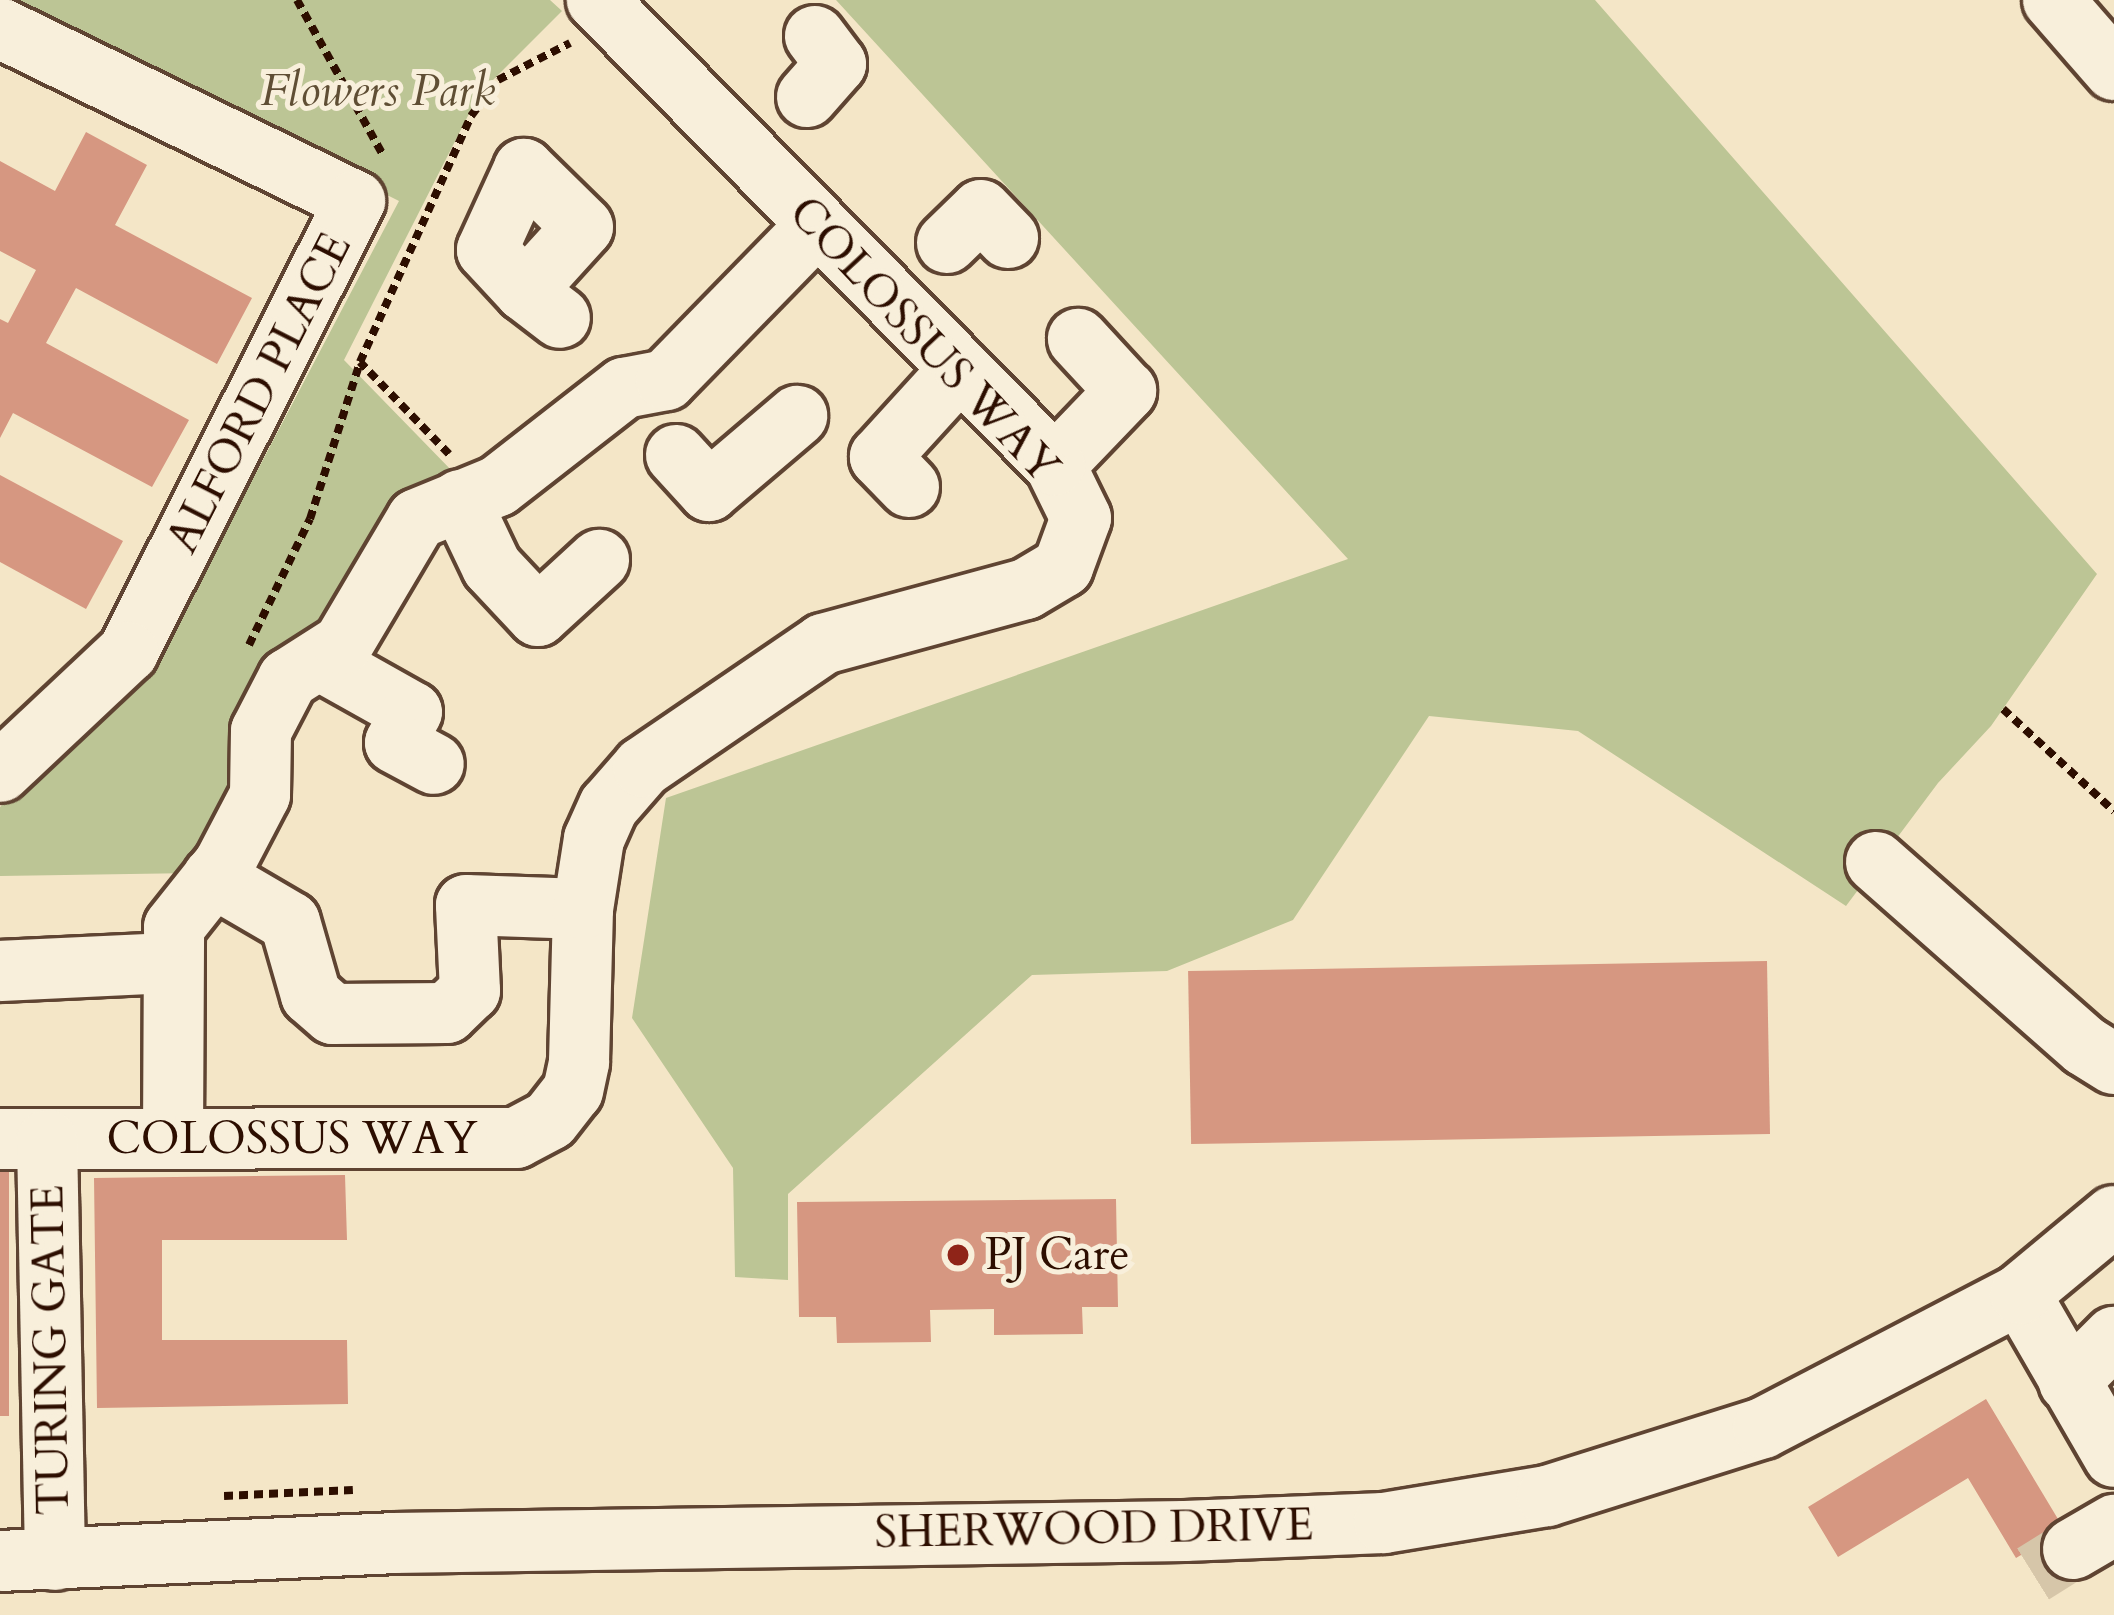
<!DOCTYPE html>
<style>
body{margin:0}
#map{position:relative;width:2114px;height:1615px;overflow:hidden;background:#f4e6c7;font-family:Cardo,serif}
div>[style]{position:absolute}
[style*='--x']{left:calc(var(--x)*1px);top:calc(var(--y)*1px);width:calc(var(--w)*1px);rotate:calc(var(--a)*1deg)}
.green>*{inset:0;background:#bcc595}
.building>*{inset:0;background:#d69781;transform-origin:0 0}
.minor-tunnel>*{height:60px;margin-top:-30px;transform-origin:0;background:repeating-linear-gradient(90deg,#d6c6a9 0 60px,transparent 0 90px)}
.path>*{height:8px;margin-top:-4px;transform-origin:0;background:repeating-linear-gradient(90deg,#2d0e00 0 9px,transparent 0 15px)}
.roads{filter:drop-shadow(3px 0 #5f4432) drop-shadow(-3px 0 #5f4432) drop-shadow(0 3px #5f4432) drop-shadow(0 -3px #5f4432)}
.minor>*{height:60px;margin:-30px;padding:0 30px;transform-origin:30px;border-radius:30px;background:#f8efdb}
.dots>*{width:33px;height:33px;translate:-50% -50%;box-sizing:border-box;border:6px solid #f8efdb;border-radius:50%}
span{translate:-50% -50%;white-space:nowrap;text-align:center;line-height:1.15;-webkit-text-stroke:10px #f8efdb;paint-order:stroke}
.park-label{font-size:45px;color:#5f4e34;font-style:italic}
.street-label{font-size:45px;color:#2d0e00}
.poi-label{font-size:45px;color:#2d0e00}
.left{translate:0 -50%;text-align:left}
</style>
<div id="map">
<div class="green">
<i style="clip-path:polygon(0 0,550px 0,562px 11px,479px 94px,344px 360px,455px 474px,235px 793px,195px 873px,0 876px,0 807px,154px 667px,399px 201px)"></i>
<i style="clip-path:polygon(836px 0,1595px 0,2097px 574px,1991px 726px,1938px 783px,1846px 906px,1578px 731px,1429px 716px,1293px 920px,1167px 971px,1032px 975px,788px 1194px,788px 1280px,735px 1277px,733px 1168px,632px 1018px,666px 798px,1348px 559px)"></i>
</div>
<div class="building">
<i style="clip-path:polygon(86px 132px,147px 165px,115px 225px,252px 298px,217px 364px,76px 288px,46px 343px,189px 420px,152px 487px,13px 413px,0 438px,0 319px,8px 323px,36px 270px,0 251px,0 161px,55px 191px)"></i>
<i style="clip-path:polygon(0 475px,123px 541px,86px 609px,0 562px)"></i>
<i style="left:1767px;top:961px;width:173px;height:579px;rotate:89deg"></i>
<i style="left:0;top:1167px;width:9px;height:249px"></i>
<i style="clip-path:polygon(345px 1175px,347px 1240px,162px 1240px,162px 1340px,347px 1340px,348px 1404px,97px 1408px,94px 1178px)"></i>
<i style="clip-path:polygon(1116px 1199px,1118px 1307px,1082px 1307px,1083px 1334px,994px 1335px,994px 1309px,930px 1310px,931px 1342px,837px 1343px,836px 1317px,799px 1317px,797px 1202px)"></i>
<i style="clip-path:polygon(1986px 1399px,2064px 1529px,2016px 1558px,1968px 1478px,1838px 1557px,1808px 1507px)"></i>
</div>
<div class="minor-tunnel">
<i style="--x:2033;--y:1574;--w:47;--a:-32"></i>
</div>
<div class="path">
<i style="--x:297;--y:0;--w:179;--a:61"></i>
<i style="--x:449;--y:454;--w:128;--a:-134.1"></i>
<i style="--x:360;--y:362;--w:270;--a:-65.7"></i>
<i style="--x:471;--y:116;--w:45;--a:-53.1"></i>
<i style="--x:498;--y:80;--w:81;--a:-27.2"></i>
<i style="--x:249;--y:645;--w:140;--a:-64.2"></i>
<i style="--x:310;--y:519;--w:165;--a:-72.3"></i>
<i style="--x:2003;--y:709;--w:151;--a:42.6"></i>
<i style="--x:224;--y:1496;--w:129;--a:-2.7"></i>
</div>
<div class="roads">
<div class="minor">
<i style="--x:2053;--y:0;--w:93;--a:48.9"></i>
<i style="--x:0;--y:28;--w:395;--a:26"></i>
<i style="--x:355;--y:201;--w:505;--a:116.72"></i>
<i style="--x:128;--y:652;--w:175;--a:136.8"></i>
<i style="--x:807;--y:97;--w:44;--a:-48.7"></i>
<i style="--x:836;--y:64;--w:35;--a:-127"></i>
<i style="--x:947;--y:243;--w:47;--a:-44.1"></i>
<i style="--x:981;--y:210;--w:39;--a:46"></i>
<i style="--x:525;--y:291;--w:86;--a:-47.8"></i>
<i style="--x:583;--y:227;--w:83;--a:-135.5"></i>
<i style="--x:524;--y:169;--w:89;--a:114.6"></i>
<i style="--x:487;--y:250;--w:56;--a:47.2"></i>
<i style="--x:525;--y:291;--w:44;--a:37.6"></i>
<i style="--x:676;--y:455;--w:49;--a:47.5"></i>
<i style="--x:709;--y:491;--w:116;--a:-40.4"></i>
<i style="--x:1055;--y:465;--w:103;--a:-46.2"></i>
<i style="--x:1126;--y:391;--w:71;--a:-132.7"></i>
<i style="--x:909;--y:487;--w:42;--a:-134"></i>
<i style="--x:880;--y:457;--w:119;--a:-47.7"></i>
<i style="--x:460;--y:500;--w:74;--a:64.5"></i>
<i style="--x:492;--y:567;--w:67;--a:46.8"></i>
<i style="--x:538;--y:616;--w:83;--a:-42.6"></i>
<i style="--x:321;--y:661;--w:104;--a:29.3"></i>
<i style="--x:412;--y:712;--w:35;--a:119"></i>
<i style="--x:395;--y:743;--w:44;--a:28.3"></i>
<i style="--x:1876;--y:862;--w:278;--a:41.4"></i>
<i style="--x:2085;--y:1046;--w:34;--a:32"></i>
<i style="--x:213;--y:877;--w:89;--a:30.3"></i>
<i style="--x:290;--y:922;--w:76;--a:74"></i>
<i style="--x:311;--y:995;--w:29;--a:41"></i>
<i style="--x:333;--y:1014;--w:114;--a:-0.5"></i>
<i style="--x:447;--y:1013;--w:32;--a:-44"></i>
<i style="--x:470;--y:991;--w:86;--a:-92.7"></i>
<i style="--x:466;--y:905;--w:117;--a:2"></i>
<i style="--x:0;--y:971;--w:171;--a:-2.7"></i>
<i style="--x:173;--y:1136;--w:209;--a:-89.7"></i>
<i style="--x:174;--y:927;--w:80;--a:-51.6"></i>
<i style="--x:224;--y:864;--w:78;--a:-62.4"></i>
<i style="--x:260;--y:795;--w:64;--a:-89.1"></i>
<i style="--x:261;--y:731;--w:59;--a:-62.6"></i>
<i style="--x:288;--y:679;--w:65;--a:-32.5"></i>
<i style="--x:343;--y:644;--w:145;--a:-59.4"></i>
<i style="--x:417;--y:519;--w:87;--a:-22.2"></i>
<i style="--x:498;--y:486;--w:160;--a:-37.9"></i>
<i style="--x:624;--y:388;--w:43;--a:-10.8"></i>
<i style="--x:666;--y:380;--w:216;--a:-45.7"></i>
<i style="--x:0;--y:1139;--w:516;--a:-0.11"></i>
<i style="--x:516;--y:1138;--w:38;--a:-28"></i>
<i style="--x:550;--y:1120;--w:37;--a:-52"></i>
<i style="--x:573;--y:1091;--w:30;--a:-78"></i>
<i style="--x:579;--y:1062;--w:153;--a:-88.5"></i>
<i style="--x:583;--y:909;--w:71;--a:-81.1"></i>
<i style="--x:594;--y:839;--w:36;--a:-66"></i>
<i style="--x:609;--y:806;--w:52;--a:-48.9"></i>
<i style="--x:643;--y:767;--w:218;--a:-34.3"></i>
<i style="--x:823;--y:644;--w:210;--a:-15.2"></i>
<i style="--x:1026;--y:589;--w:43;--a:-30.7"></i>
<i style="--x:1063;--y:567;--w:52;--a:-69.8"></i>
<i style="--x:1081;--y:518;--w:59;--a:-116.1"></i>
<i style="--x:1055;--y:465;--w:653;--a:-134.57"></i>
<i style="--x:47;--y:1140;--w:420;--a:88.9"></i>
<i style="--x:2020;--y:1294;--w:188;--a:60"></i>
<i style="--x:2069;--y:1382;--w:64;--a:-45"></i>
<i style="--x:2073;--y:1549;--w:48;--a:-30.3"></i>
<i style="--x:0;--y:1561;--w:393;--a:-2.6"></i>
<i style="--x:393;--y:1543;--w:792;--a:-0.87"></i>
<i style="--x:1185;--y:1531;--w:199;--a:-2.3"></i>
<i style="--x:1384;--y:1523;--w:165;--a:-9.4"></i>
<i style="--x:1547;--y:1496;--w:226;--a:-17.5"></i>
<i style="--x:1763;--y:1428;--w:290;--a:-27.5"></i>
<i style="--x:2020;--y:1294;--w:122;--a:-39.7"></i>
</div>
</div>
<div class="dots">
<i style="left:958px;top:1255px;background:#8f2418"></i>
</div>
<div class="park-label">
<span style="left:378px;top:91px">Flowers Park</span>
</div>
<div class="street-label">
<span style="left:924px;top:340px;rotate:47deg">COLOSSUS WAY</span>
<span style="left:259px;top:393px;rotate:-63deg">ALFORD PLACE</span>
<span style="left:292px;top:1139px">COLOSSUS WAY</span>
<span style="left:51px;top:1350px;rotate:-91deg">TURING GATE</span>
<span style="left:1094px;top:1529px;rotate:-1deg">SHERWOOD DRIVE</span>
</div>
<div class="poi-label">
<span class="left" style="left:985px;top:1255px">PJ Care</span>
</div>
</div>
